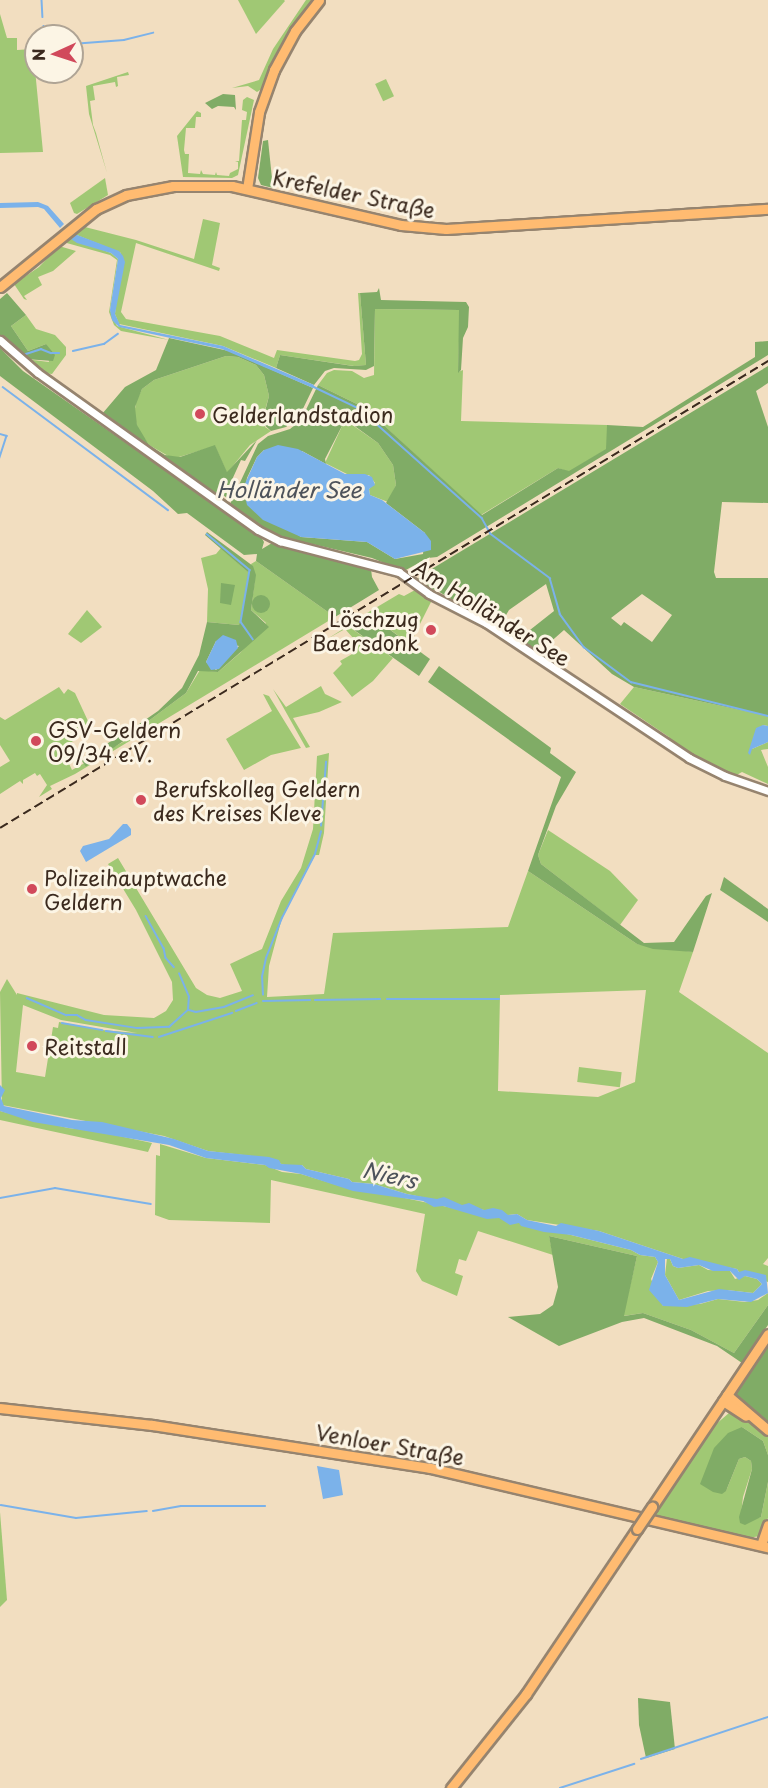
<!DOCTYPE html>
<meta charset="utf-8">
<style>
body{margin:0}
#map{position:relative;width:768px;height:1788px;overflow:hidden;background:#f2dec0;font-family:"Playpen Sans",sans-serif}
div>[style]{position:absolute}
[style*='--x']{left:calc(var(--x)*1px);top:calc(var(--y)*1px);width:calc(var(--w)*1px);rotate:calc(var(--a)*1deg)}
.green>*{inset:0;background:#a0c874;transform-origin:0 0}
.forest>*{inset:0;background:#80ac66;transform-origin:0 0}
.round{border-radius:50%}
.water>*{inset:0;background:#7bb2ea}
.stream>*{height:1.5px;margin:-0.75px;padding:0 0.75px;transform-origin:0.75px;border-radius:0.75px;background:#7bb2ea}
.roads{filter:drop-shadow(2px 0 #96846f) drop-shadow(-2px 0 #96846f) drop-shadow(0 2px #96846f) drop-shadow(0 -2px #96846f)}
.minor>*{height:7px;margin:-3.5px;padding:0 3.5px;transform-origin:3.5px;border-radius:3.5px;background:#fff}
.major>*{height:9px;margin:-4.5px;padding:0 4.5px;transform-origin:4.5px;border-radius:4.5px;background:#ffbb71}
.rail>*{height:1.5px;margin-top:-0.75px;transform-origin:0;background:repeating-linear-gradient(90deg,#3b2a1e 0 9px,transparent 0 13.5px)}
.bridges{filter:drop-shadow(2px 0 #96846f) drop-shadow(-2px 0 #96846f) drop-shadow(0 2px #96846f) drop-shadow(0 -2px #96846f)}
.major-bridge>*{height:9px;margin:-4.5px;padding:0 4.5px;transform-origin:4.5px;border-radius:4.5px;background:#ffbb71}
.dots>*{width:16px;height:16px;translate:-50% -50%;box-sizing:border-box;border:3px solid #fcf5e5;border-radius:50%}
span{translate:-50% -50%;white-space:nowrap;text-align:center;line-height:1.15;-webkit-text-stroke:6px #fcf5e5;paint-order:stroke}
.street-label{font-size:21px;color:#3b2a1e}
.poi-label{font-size:21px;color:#3b2a1e}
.left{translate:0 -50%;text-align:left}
.right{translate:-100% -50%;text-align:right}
.water-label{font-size:22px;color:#4e535b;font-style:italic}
.north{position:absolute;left:24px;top:24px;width:60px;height:60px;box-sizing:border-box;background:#fcf5e5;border:2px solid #afa495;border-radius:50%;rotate:267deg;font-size:16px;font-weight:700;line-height:24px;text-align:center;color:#3b2a1e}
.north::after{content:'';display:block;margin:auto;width:21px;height:27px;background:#d1495b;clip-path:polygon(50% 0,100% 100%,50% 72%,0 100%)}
</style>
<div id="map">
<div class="green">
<i style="clip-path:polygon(238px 0,284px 0,285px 1px,256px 34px)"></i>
<i style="clip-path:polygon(306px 0,315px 0,263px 88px,257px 92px,248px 86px,232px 88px,259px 80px,273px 49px)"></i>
<i style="clip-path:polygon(0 14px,7px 38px,17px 38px,17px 50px,33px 49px,43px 152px,0 153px)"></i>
<i style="clip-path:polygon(128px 72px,129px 75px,117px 77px,118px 86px,116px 87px,115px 82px,93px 86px,95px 100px,90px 101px,93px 125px,96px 133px,107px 173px,89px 114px,86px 86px)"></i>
<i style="left:386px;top:79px;width:19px;height:12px;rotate:65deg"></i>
<i style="clip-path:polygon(247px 97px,254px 100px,238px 175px,232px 178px,183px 177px,177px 136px,197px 111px,201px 113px,201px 117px,196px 117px,195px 128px,186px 128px,184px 150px,185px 154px,189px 154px,188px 173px,200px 174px,201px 170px,203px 174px,215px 175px,216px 172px,217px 175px,229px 176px,230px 173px,238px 169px,238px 162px,235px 161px,239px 161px,242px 120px,246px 120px,247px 112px,242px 110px,243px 100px)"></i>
<i style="clip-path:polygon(105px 178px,108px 195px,77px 214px,74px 213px,70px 203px)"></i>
<i style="clip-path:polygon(203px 219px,220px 223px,212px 265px,220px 268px,219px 271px,136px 243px,121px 312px,126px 319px,220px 336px,274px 358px,277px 350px,355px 361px,359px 360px,362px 354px,358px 293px,360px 293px,366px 365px,354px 366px,280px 355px,276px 368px,223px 346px,119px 324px,115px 314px,121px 253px,72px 233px,81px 226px,136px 240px,194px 259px)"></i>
<i style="clip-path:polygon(68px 237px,111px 253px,118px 259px,110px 310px,117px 326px,169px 340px,121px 331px,114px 325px,109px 312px,117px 260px,110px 255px,63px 242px)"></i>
<i style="clip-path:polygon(59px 246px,76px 251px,53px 271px,38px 277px,42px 285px,24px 296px,27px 300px,24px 299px,14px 284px,39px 267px)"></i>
<i style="clip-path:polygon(375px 309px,460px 310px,458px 372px,463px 370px,461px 421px,607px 425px,607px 449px,569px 472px,558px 468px,481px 515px,365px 408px,318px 385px,327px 373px,334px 370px,352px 371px,364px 378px,374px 375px)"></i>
<i style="clip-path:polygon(26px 315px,36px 329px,55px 335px,66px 347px,66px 355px,52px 374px,44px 373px,25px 359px,49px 362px,46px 344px,28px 351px,11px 326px)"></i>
<i style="clip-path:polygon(226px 356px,238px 357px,256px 365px,264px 375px,269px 396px,263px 417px,265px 427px,271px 431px,250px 445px,227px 473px,215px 446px,179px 457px,170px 457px,149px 445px,138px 429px,134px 415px,136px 402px,142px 389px,154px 380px)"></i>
<i style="clip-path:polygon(348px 422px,378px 443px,393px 465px,396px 485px,388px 502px,370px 495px,369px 489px,375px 483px,369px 475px,349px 475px,325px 463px,343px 424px)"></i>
<i style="clip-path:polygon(221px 548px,249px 573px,239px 625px,207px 622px,208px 589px,201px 558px,216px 554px)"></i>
<i style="clip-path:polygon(256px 561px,335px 617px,75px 774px,50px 786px,52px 789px,39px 797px,47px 785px,40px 774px,37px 776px,35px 773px,23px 780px,23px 784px,20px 781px,0 794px,0 767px,10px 761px,0 745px,0 717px,5px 720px,59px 687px,64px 694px,68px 689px,75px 693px,88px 721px,85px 732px,69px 744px,64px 753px,72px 770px,132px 737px,131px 734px,186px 693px,200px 670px,218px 672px,240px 653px,266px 623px,251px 610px,255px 579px,251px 564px)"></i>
<i style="clip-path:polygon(415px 590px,432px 600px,410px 644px,367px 613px,399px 594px,404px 596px)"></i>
<i style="clip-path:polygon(87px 610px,102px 627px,81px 643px,68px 634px)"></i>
<i style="clip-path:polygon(348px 626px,393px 658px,373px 681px,352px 697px,333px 673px,342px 664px,340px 661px,354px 653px,355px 649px,350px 642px,354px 639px,345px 629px,327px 639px)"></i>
<i style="clip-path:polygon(321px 686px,325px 694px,342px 702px,319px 712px,293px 718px,310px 747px,306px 748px,273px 689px,286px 707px)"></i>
<i style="clip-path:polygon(634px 687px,768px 716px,768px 726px,763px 725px,752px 749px,768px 742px,768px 749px,761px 750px,768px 767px,768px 784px,742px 772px,735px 776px,717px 770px,670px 742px,669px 737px,620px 704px)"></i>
<i style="clip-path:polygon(263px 694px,269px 696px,301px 748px,271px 755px,244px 770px,226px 739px,272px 711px)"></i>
<i style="clip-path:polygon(evenodd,329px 753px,324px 833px,319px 855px,315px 855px,282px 918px,269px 966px,267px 997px,324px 994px,333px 933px,508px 927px,528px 871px,637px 944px,693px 952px,679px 992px,768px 1053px,768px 1258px,763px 1264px,768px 1266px,768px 1282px,739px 1272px,737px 1269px,683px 1259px,599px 1231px,527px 1220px,517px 1214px,508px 1215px,407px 1194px,374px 1184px,352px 1182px,349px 1179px,306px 1169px,302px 1165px,291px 1167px,260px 1157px,208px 1151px,164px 1136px,2px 1105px,0 992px,7px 979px,17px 995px,17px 993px,104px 1015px,154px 1018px,166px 1011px,173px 1000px,172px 982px,136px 910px,108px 864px,118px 858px,196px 988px,207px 995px,220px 998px,242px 991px,230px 964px,262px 949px,281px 901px,301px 868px,313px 829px,317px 756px,329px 753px,646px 990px,635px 1082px,598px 1097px,498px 1091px,500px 995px,646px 990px,329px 753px,23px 1005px,61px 1020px,137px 1033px,102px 1030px,59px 1022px,58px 1028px,53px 1027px,45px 1077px,16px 1072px,23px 1005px)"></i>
<i style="clip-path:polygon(548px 830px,610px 871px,638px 900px,620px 925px,541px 864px,538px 855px)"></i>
<i style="left:579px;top:1067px;width:43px;height:15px;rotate:7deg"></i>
<i style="clip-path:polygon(0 1111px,68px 1128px,96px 1131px,152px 1143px,148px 1152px,0 1120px)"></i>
<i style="clip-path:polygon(160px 1144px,206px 1158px,265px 1165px,282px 1172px,301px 1174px,350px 1189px,376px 1192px,519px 1222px,631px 1250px,640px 1255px,655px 1257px,658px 1262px,651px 1279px,663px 1306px,700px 1304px,718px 1299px,745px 1302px,758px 1300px,768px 1293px,768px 1305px,734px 1353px,691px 1330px,643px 1313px,623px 1316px,637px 1256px,549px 1236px,553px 1255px,478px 1231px,466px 1261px,459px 1259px,455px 1273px,463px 1276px,457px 1296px,422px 1281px,416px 1271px,425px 1214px,271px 1180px,270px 1223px,169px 1220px,155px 1215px,156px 1155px,160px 1156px)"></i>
<i style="clip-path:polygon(667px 1258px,670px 1259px,673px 1266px,678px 1268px,699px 1265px,708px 1270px,730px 1271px,735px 1279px,745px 1276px,757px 1279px,762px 1284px,753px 1293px,727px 1290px,708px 1291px,679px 1300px,665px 1275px)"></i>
<i style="clip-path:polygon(729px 1413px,737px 1414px,768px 1435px,768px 1455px,763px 1441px,742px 1427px,726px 1491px,739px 1459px,745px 1457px,751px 1461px,752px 1469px,743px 1497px,740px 1523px,761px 1517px,768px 1482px,768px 1518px,761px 1536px,747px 1538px,651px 1515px,708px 1431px)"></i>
<i style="clip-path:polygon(0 1512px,7px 1600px,0 1607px)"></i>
</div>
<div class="forest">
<i style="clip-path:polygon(223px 94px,235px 95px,236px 110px,234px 107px,218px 106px,212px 109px,205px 103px)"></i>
<i style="clip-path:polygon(268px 140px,273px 188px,261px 185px,258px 178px,263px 141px)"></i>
<i style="clip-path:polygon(379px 288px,381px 300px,466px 302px,469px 307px,468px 327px,463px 338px,461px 370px,458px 373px,459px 310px,375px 309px,374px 366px,366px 370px,334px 368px,325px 371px,314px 385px,276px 368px,280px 355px,353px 366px,366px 365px,360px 293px,377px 292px)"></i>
<i style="clip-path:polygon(7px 293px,26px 315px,11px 326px,28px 351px,46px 344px,55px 355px,53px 361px,25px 359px,0 335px,0 299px)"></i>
<i style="clip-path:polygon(169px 338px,229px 351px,313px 388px,299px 417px,286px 427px,271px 431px,262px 423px,269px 396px,264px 375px,256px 365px,238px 357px,226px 356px,154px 380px,142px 389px,135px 407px,137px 425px,149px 445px,165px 455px,180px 457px,215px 445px,227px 472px,257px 440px,245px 461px,241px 460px,226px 493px,230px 495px,227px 498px,219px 492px,217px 495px,102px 414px,125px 387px,156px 370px)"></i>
<i style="clip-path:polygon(evenodd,768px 341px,768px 355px,437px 557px,428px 558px,404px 571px,372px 558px,278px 536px,255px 524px,230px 504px,258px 444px,268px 436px,290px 429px,301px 420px,318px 385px,365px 408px,482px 515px,558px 468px,569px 471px,606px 449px,607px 425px,643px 427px,755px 357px,755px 342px,768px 341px,349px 422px,378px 443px,393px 465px,396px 485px,386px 503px,425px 533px,423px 554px,395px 559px,367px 542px,301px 537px,244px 497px,247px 478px,257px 457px,264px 450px,302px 451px,326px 464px,325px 459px,343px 424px,349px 422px)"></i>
<i style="clip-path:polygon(0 348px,23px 371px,261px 537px,264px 542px,262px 549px,272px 543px,371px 569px,372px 577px,379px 590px,335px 617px,256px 561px,257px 554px,244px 555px,187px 513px,178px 514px,153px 491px,0 376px)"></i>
<i style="clip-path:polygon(evenodd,768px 366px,768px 383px,756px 391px,768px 427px,768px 503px,722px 502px,714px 572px,716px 578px,768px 578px,768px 716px,634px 687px,612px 674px,564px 630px,547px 645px,540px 656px,516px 641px,554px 611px,546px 584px,509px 610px,499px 627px,436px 590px,423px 588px,416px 582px,420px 576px,768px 366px,642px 594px,672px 615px,652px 642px,624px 622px,621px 626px,611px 618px,642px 594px)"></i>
<i style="clip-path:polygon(evenodd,207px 532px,253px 566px,256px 575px,251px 610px,269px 627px,218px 672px,198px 671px,186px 693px,131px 734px,129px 731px,158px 711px,182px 688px,199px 655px,207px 622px,239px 625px,249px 573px,205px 535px,207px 532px,216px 641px,239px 646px,216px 670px,206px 662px,216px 641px)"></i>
<i style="clip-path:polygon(221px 583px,235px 585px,231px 605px,220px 603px)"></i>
<i class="round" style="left:252px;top:595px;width:18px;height:18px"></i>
<i style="clip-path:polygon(367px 613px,430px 659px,419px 676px,347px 625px)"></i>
<i style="clip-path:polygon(439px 666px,551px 748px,550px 753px,576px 772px,556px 806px,538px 855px,541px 864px,644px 943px,674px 942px,706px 896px,712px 893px,693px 952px,653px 949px,637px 944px,528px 871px,561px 777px,428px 682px)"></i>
<i style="left:120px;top:735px;width:7px;height:46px;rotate:56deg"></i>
<i style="clip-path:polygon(724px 877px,768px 909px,768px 922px,720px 890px)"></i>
<i style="clip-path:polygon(549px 1236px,637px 1256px,624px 1316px,643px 1313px,691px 1330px,734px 1353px,768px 1305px,768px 1325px,742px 1363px,717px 1346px,644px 1318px,622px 1322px,559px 1346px,508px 1317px,540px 1314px,553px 1305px,558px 1287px)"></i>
<i style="clip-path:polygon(768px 1343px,768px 1425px,735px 1395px)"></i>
<i style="clip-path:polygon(742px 1427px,763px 1441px,768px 1455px,768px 1482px,761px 1517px,745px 1525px,740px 1523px,739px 1517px,752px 1469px,751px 1461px,745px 1457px,739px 1459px,726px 1491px,722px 1494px,713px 1492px,700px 1484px,714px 1448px,728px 1433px)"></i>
<i style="clip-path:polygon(638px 1698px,670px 1702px,675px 1749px,646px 1758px,639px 1725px)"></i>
</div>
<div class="water">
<i style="clip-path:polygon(38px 202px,48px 206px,64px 224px,60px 228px,44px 209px,38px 207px,0 208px,0 203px)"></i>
<i style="clip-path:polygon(72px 233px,119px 251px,123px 256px,125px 262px,115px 314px,120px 325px,223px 346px,314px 385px,313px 388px,222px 349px,119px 327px,112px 320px,110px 310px,118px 259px,111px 253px,77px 243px,68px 237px)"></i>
<i style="clip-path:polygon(278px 445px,298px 449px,345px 474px,365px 474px,372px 477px,375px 485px,369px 489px,370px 495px,382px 500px,425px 533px,431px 541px,431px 550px,395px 559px,367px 542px,301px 537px,263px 520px,247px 505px,243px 488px,257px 457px,264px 450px)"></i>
<i style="clip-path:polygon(223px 635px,236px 640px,238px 648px,219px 669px,211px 670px,206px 662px,216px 641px)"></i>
<i style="clip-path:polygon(763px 725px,768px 726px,768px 742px,752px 749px,750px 755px,748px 753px,756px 728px)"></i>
<i style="clip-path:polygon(123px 824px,127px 824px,131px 829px,131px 835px,86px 862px,80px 851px,83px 846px,109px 839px)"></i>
<i style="clip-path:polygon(evenodd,0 1085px,5px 1090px,1px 1098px,4px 1106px,72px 1120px,102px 1122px,174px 1139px,208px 1151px,269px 1157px,279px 1160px,281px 1164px,302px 1165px,306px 1169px,349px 1179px,352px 1182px,374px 1184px,407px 1194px,437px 1199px,444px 1197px,462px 1205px,469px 1203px,484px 1210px,493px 1208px,502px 1210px,508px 1215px,517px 1214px,527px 1220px,556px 1226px,561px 1223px,599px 1231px,683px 1259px,690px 1257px,737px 1269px,739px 1272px,745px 1270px,766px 1275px,768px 1293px,751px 1302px,718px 1299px,687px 1307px,663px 1306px,649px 1290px,658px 1262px,655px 1257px,640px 1255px,631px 1250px,571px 1235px,544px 1232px,521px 1226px,519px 1223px,510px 1225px,499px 1218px,487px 1219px,443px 1206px,434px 1207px,423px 1201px,353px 1191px,301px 1174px,269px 1168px,265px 1165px,206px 1158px,169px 1145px,33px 1122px,0 1111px,0 1085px,665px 1259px,670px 1259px,673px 1266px,678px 1268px,699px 1265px,713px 1271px,730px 1271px,739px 1280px,745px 1276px,757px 1279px,762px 1284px,753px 1293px,719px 1289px,679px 1300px,665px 1275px,665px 1259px)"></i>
<i style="clip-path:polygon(317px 1466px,339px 1470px,343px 1495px,323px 1499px)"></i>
</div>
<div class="stream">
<i style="--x:42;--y:0;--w:17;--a:87"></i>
<i style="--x:44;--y:26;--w:10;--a:84"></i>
<i style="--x:72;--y:44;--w:52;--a:-4.4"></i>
<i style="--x:124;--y:40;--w:30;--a:-14"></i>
<i style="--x:73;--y:351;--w:32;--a:-13"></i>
<i style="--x:104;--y:344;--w:17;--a:-36"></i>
<i style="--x:23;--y:355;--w:19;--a:-18"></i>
<i style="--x:41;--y:349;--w:11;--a:22"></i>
<i style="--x:51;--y:353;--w:8;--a:0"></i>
<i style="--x:312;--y:386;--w:53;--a:25.6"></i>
<i style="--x:360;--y:409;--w:164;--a:41.8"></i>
<i style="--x:482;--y:518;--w:18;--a:61"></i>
<i style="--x:491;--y:534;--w:74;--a:36.7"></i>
<i style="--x:550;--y:578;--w:37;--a:74"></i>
<i style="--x:560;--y:614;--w:41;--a:54"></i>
<i style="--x:584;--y:647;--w:59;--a:36.7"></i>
<i style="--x:631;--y:682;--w:141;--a:13.9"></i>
<i style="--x:3;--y:387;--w:206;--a:36.7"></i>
<i style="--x:0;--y:434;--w:7;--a:16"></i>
<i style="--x:7;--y:436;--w:23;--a:108"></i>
<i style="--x:207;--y:534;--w:56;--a:39.9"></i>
<i style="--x:250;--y:570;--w:53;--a:99.8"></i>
<i style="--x:241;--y:622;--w:21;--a:55"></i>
<i style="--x:321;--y:826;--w:64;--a:-85.5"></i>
<i style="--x:146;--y:916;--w:37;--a:61"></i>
<i style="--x:164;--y:948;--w:10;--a:79"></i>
<i style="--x:166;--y:958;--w:12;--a:48"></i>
<i style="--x:263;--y:995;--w:18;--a:-93"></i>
<i style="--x:262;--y:977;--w:19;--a:-78"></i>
<i style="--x:266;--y:958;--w:43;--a:-68.2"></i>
<i style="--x:282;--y:918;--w:72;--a:-62.7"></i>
<i style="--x:315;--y:854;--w:23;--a:-75"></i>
<i style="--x:27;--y:998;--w:43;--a:23.6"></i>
<i style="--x:66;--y:1015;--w:11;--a:0"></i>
<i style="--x:77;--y:1015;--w:10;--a:29"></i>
<i style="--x:86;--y:1020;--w:52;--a:8.9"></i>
<i style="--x:137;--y:1028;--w:32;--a:-2"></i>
<i style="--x:169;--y:1027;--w:25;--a:-42"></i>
<i style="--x:188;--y:1010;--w:13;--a:-86"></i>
<i style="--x:189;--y:997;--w:25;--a:-113"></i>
<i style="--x:387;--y:999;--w:112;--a:0"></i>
<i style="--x:315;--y:1000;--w:65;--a:-0.9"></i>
<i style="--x:263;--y:1001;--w:47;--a:-1.2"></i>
<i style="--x:189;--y:1010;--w:7;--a:16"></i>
<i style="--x:196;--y:1012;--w:28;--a:-10"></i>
<i style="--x:224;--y:1007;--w:31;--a:-22"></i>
<i style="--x:236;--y:1011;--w:22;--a:-21"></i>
<i style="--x:62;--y:1023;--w:41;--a:9.9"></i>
<i style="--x:106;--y:1031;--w:47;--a:7.3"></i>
<i style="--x:159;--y:1037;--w:77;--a:-18.2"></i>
<i style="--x:0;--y:1198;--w:56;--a:-10.3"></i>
<i style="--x:55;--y:1188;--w:97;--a:9.5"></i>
<i style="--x:1;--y:1505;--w:76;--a:9.8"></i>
<i style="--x:76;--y:1518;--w:71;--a:-5.6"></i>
<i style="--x:153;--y:1511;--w:28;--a:-10"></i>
<i style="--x:181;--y:1506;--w:84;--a:0"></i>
<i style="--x:641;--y:1759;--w:134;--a:-18.3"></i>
<i style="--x:560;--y:1788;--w:78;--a:-18"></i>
</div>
<div class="roads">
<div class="minor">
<i style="--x:0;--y:340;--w:50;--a:41"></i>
<i style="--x:38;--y:373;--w:270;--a:35.5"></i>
<i style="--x:258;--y:530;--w:25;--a:27"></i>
<i style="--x:280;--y:541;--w:123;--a:14.6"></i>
<i style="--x:399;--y:572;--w:37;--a:36"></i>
<i style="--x:429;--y:594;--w:64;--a:27"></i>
<i style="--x:486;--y:623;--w:244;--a:33.6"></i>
<i style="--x:689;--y:758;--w:40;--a:26.6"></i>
<i style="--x:725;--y:776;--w:46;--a:19.2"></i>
</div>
<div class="major">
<i style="--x:247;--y:189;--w:78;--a:-81.1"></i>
<i style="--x:259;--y:112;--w:45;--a:-70.3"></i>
<i style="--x:274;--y:70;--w:44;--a:-61.7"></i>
<i style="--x:295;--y:31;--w:39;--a:-52"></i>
<i style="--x:0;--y:287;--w:124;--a:-39.1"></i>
<i style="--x:96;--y:209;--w:33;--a:-25"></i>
<i style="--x:126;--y:195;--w:48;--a:-10.8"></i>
<i style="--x:173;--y:186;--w:59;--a:0"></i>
<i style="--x:232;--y:186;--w:173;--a:13"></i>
<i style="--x:401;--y:225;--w:45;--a:5.1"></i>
<i style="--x:446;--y:229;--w:323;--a:-3.6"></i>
<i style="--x:727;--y:1395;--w:54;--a:40.5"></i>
<i style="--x:723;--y:1401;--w:27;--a:33"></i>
<i style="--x:0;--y:1408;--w:153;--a:6.4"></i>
<i style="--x:152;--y:1425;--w:281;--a:8.8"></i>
<i style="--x:430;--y:1468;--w:347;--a:13.2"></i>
<i style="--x:652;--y:1507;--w:208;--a:-56.2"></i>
<i style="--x:761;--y:1545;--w:21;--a:-71"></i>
<i style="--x:451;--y:1788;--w:120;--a:-51.4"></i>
<i style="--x:526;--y:1694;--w:199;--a:-56.1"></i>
</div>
</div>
<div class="rail">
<i style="--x:0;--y:828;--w:899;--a:-31.3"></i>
</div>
<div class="bridges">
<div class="major-bridge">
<i style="--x:637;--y:1529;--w:27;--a:-56"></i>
</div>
</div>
<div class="dots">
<i style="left:200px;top:414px;background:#d1495b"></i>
<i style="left:431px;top:630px;background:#d1495b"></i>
<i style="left:36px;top:741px;background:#d1495b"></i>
<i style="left:141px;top:800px;background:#d1495b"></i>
<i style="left:32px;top:889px;background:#d1495b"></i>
<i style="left:32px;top:1046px;background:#d1495b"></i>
</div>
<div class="street-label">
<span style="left:354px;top:193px;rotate:12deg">Krefelder Straße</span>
<span style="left:492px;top:612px;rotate:32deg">Am Holländer See</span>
<span style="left:390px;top:1444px;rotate:10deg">Venloer Straße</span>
</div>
<div class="poi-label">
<span class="left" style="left:212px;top:414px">Gelderlandstadion</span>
<span class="right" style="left:419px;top:630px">Löschzug<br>Baersdonk</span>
<span class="left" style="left:48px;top:741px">GSV-Geldern<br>09/34 e.V.</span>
<span class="left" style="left:153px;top:800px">Berufskolleg Geldern<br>des Kreises Kleve</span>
<span class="left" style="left:44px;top:889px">Polizeihauptwache<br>Geldern</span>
<span class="left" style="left:44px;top:1046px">Reitstall</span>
</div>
<div class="water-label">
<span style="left:289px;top:489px">Holländer See</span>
<span style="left:390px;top:1174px;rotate:13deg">Niers</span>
</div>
<div class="north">N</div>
</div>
